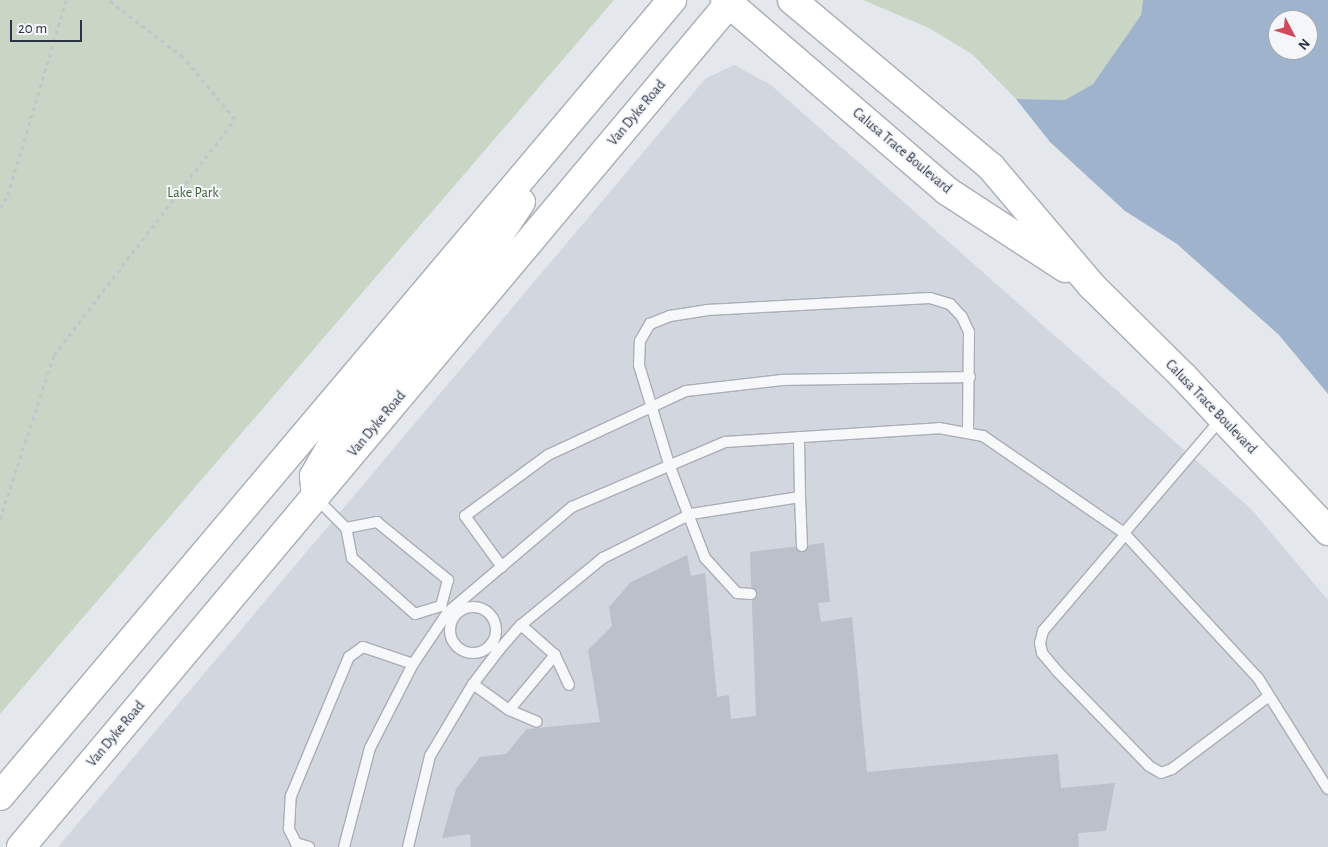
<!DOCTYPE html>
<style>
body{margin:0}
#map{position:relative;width:1328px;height:847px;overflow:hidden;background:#e4e7ec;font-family:"Alegreya Sans",sans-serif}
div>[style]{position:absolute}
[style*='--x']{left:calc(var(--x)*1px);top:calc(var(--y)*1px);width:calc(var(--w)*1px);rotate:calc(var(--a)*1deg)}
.built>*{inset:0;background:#d2d6de}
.green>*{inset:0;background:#c9d6c5}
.water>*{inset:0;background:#9fb4cc}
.building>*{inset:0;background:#bbc0ca}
.path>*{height:3px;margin-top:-1.5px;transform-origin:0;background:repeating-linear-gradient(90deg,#c2c5cb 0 4px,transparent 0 8px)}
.roads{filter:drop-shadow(1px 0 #a9aeb7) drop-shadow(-1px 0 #a9aeb7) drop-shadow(0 1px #a9aeb7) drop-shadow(0 -1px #a9aeb7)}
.lane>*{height:10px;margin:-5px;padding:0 5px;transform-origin:5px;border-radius:5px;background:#f7f8fa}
.lane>.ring{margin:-5px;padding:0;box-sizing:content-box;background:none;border:10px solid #f7f8fa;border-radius:50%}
.secondary>*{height:28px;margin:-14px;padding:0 14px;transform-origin:14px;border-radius:14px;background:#fff}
span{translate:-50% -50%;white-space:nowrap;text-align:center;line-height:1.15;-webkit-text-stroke:4px #f4f6f9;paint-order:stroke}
.street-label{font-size:14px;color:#2b3445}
.park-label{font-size:14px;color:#3f6138}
.north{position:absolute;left:1268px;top:10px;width:50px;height:50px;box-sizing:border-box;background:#f4f6f9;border:1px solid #a4a8b1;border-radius:50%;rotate:130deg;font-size:14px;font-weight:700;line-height:20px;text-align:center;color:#2b3445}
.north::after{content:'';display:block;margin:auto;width:18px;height:22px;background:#d1495b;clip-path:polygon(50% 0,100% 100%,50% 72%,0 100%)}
.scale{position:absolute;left:10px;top:20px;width:72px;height:22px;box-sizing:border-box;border:2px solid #2b3445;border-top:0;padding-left:6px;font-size:15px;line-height:18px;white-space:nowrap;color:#2b3445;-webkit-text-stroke:4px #f4f6f9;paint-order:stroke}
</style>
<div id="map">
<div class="built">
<i style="clip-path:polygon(734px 65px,771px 85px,1251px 509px,1328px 600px,1328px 847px,58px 847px,705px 79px)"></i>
</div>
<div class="green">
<i style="clip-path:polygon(0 0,614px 0,0 714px)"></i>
<i style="clip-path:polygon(863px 0,1143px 0,1141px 15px,1093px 84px,1065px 100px,1016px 99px,972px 54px,929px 28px)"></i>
</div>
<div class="water">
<i style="clip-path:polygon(evenodd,1143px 0,1328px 0,1328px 394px,1279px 335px,1177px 244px,1125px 211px,1050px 142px,1016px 99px,1065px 100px,1093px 84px,1141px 15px,1143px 0,1278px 20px,1308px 20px,1308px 50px,1278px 50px,1278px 20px)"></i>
</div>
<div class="building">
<i style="clip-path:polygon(824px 543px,830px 602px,818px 603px,821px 622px,852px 617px,867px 772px,1058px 754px,1061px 788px,1115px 783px,1106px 831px,1078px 833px,1079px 847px,471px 847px,470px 834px,442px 838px,456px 789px,480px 757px,506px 754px,527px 729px,600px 722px,588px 650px,612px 626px,609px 607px,631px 582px,687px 555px,691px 576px,705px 573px,717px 697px,729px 695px,731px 719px,756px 716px,750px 552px)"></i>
</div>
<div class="path">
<i style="--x:0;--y:208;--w:15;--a:-58"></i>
<i style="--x:8;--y:195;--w:203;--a:-73.4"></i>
<i style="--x:0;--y:519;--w:173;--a:-71.8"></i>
<i style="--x:54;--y:355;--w:297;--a:-52.5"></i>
<i style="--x:235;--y:119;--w:81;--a:-130"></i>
<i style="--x:183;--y:57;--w:93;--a:-142.4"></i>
</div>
<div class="roads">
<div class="lane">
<i style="--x:800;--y:497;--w:49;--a:87.7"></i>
<i style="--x:316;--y:498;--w:42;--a:45"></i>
<i style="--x:377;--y:522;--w:92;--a:39.2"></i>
<i style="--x:448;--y:580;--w:27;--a:105"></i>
<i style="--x:441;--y:606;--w:27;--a:163"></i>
<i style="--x:415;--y:614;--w:84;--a:-138.4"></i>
<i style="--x:352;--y:558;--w:31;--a:-101"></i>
<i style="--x:346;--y:528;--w:32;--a:-11"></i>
<i style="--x:1124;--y:533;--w:151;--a:-49.6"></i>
<i style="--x:1125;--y:535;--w:126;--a:130.5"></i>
<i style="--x:1043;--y:631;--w:12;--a:104"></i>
<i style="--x:1040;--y:643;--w:10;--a:79"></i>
<i style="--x:1042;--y:653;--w:23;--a:50"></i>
<i style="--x:1057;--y:671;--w:132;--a:45.9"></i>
<i style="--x:1149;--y:766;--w:14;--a:30"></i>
<i style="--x:1161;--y:773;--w:12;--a:-20"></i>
<i style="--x:1172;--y:769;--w:121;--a:-37"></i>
<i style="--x:502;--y:567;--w:63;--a:-126"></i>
<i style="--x:465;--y:516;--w:103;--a:-36.3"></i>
<i style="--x:548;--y:455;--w:152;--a:-24.9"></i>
<i style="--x:686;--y:391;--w:97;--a:-6.5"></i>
<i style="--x:782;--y:380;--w:188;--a:-0.9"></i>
<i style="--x:751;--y:594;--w:14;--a:-176"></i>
<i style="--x:737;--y:593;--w:47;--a:-132.4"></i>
<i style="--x:705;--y:558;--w:101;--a:-111"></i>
<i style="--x:669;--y:464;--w:103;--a:-106.9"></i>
<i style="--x:639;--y:365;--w:24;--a:-88"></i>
<i style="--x:640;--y:341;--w:20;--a:-60"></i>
<i style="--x:650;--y:324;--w:22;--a:-22"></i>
<i style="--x:670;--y:316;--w:37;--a:-9"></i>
<i style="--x:707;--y:310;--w:223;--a:-3.1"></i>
<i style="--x:930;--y:298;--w:21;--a:17"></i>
<i style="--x:950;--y:304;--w:18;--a:47"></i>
<i style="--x:962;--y:317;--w:17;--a:65"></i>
<i style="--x:969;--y:332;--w:101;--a:90.6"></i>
<i class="ring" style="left:450px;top:607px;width:36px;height:36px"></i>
<i style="--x:499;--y:650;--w:33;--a:-49"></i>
<i style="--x:521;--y:625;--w:106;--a:-39.3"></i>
<i style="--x:603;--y:558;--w:98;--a:-26.6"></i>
<i style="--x:691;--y:514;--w:110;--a:-8.9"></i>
<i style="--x:800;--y:497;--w:60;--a:-91"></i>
<i style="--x:555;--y:655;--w:33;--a:65"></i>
<i style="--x:473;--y:684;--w:44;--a:35.8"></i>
<i style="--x:509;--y:710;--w:72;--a:-50.1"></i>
<i style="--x:555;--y:655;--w:45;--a:-138.6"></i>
<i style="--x:509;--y:710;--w:30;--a:23"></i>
<i style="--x:309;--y:847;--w:14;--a:-163"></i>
<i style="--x:296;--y:843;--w:16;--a:-117"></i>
<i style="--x:289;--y:829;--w:33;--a:-87"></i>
<i style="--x:291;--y:796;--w:151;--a:-67.4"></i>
<i style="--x:349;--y:657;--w:17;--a:-36"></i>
<i style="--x:363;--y:647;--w:53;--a:18.8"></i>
<i style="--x:344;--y:847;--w:102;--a:-75.3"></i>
<i style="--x:370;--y:748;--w:94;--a:-62.9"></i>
<i style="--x:413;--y:664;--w:63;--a:-56.1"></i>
<i style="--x:448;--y:612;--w:162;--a:-40.3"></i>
<i style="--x:572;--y:507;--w:166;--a:-23"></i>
<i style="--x:725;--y:442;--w:214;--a:-3.7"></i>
<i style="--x:939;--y:428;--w:45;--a:10.3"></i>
<i style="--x:983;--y:436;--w:171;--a:34.5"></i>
<i style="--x:1124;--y:533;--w:197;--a:47.3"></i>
<i style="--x:1258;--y:678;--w:131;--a:57.8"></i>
<i style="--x:408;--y:847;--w:94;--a:-76.4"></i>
<i style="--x:430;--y:756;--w:84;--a:-59.2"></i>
<i style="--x:473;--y:684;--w:43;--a:-52.6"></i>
<i style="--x:499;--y:650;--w:10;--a:-143"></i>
</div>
<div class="secondary">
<i style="--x:725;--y:0;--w:293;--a:40.7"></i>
<i style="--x:947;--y:191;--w:141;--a:33.1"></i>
<i style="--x:792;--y:0;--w:260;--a:40"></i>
<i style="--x:991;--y:167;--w:156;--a:49.7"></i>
<i style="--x:1092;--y:286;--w:129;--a:44.7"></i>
<i style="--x:1184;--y:377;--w:211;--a:46.9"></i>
<i style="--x:316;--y:496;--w:20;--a:-96"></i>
<i style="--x:314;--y:476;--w:60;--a:-60"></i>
<i style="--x:344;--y:424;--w:212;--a:-49.8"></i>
<i style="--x:481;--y:262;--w:72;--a:-56.3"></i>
<i style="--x:0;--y:796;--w:1042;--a:-49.83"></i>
<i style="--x:21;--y:847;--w:1106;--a:-49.99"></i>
</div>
</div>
<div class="street-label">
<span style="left:637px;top:113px;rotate:-50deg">Van Dyke Road</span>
<span style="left:902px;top:151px;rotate:40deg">Calusa Trace Boulevard</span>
<span style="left:1211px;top:407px;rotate:46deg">Calusa Trace Boulevard</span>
<span style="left:377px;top:424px;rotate:-50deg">Van Dyke Road</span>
<span style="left:116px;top:734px;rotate:-50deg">Van Dyke Road</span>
</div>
<div class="park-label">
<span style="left:193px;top:193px">Lake Park</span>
</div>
<div class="north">N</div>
<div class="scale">20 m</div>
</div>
